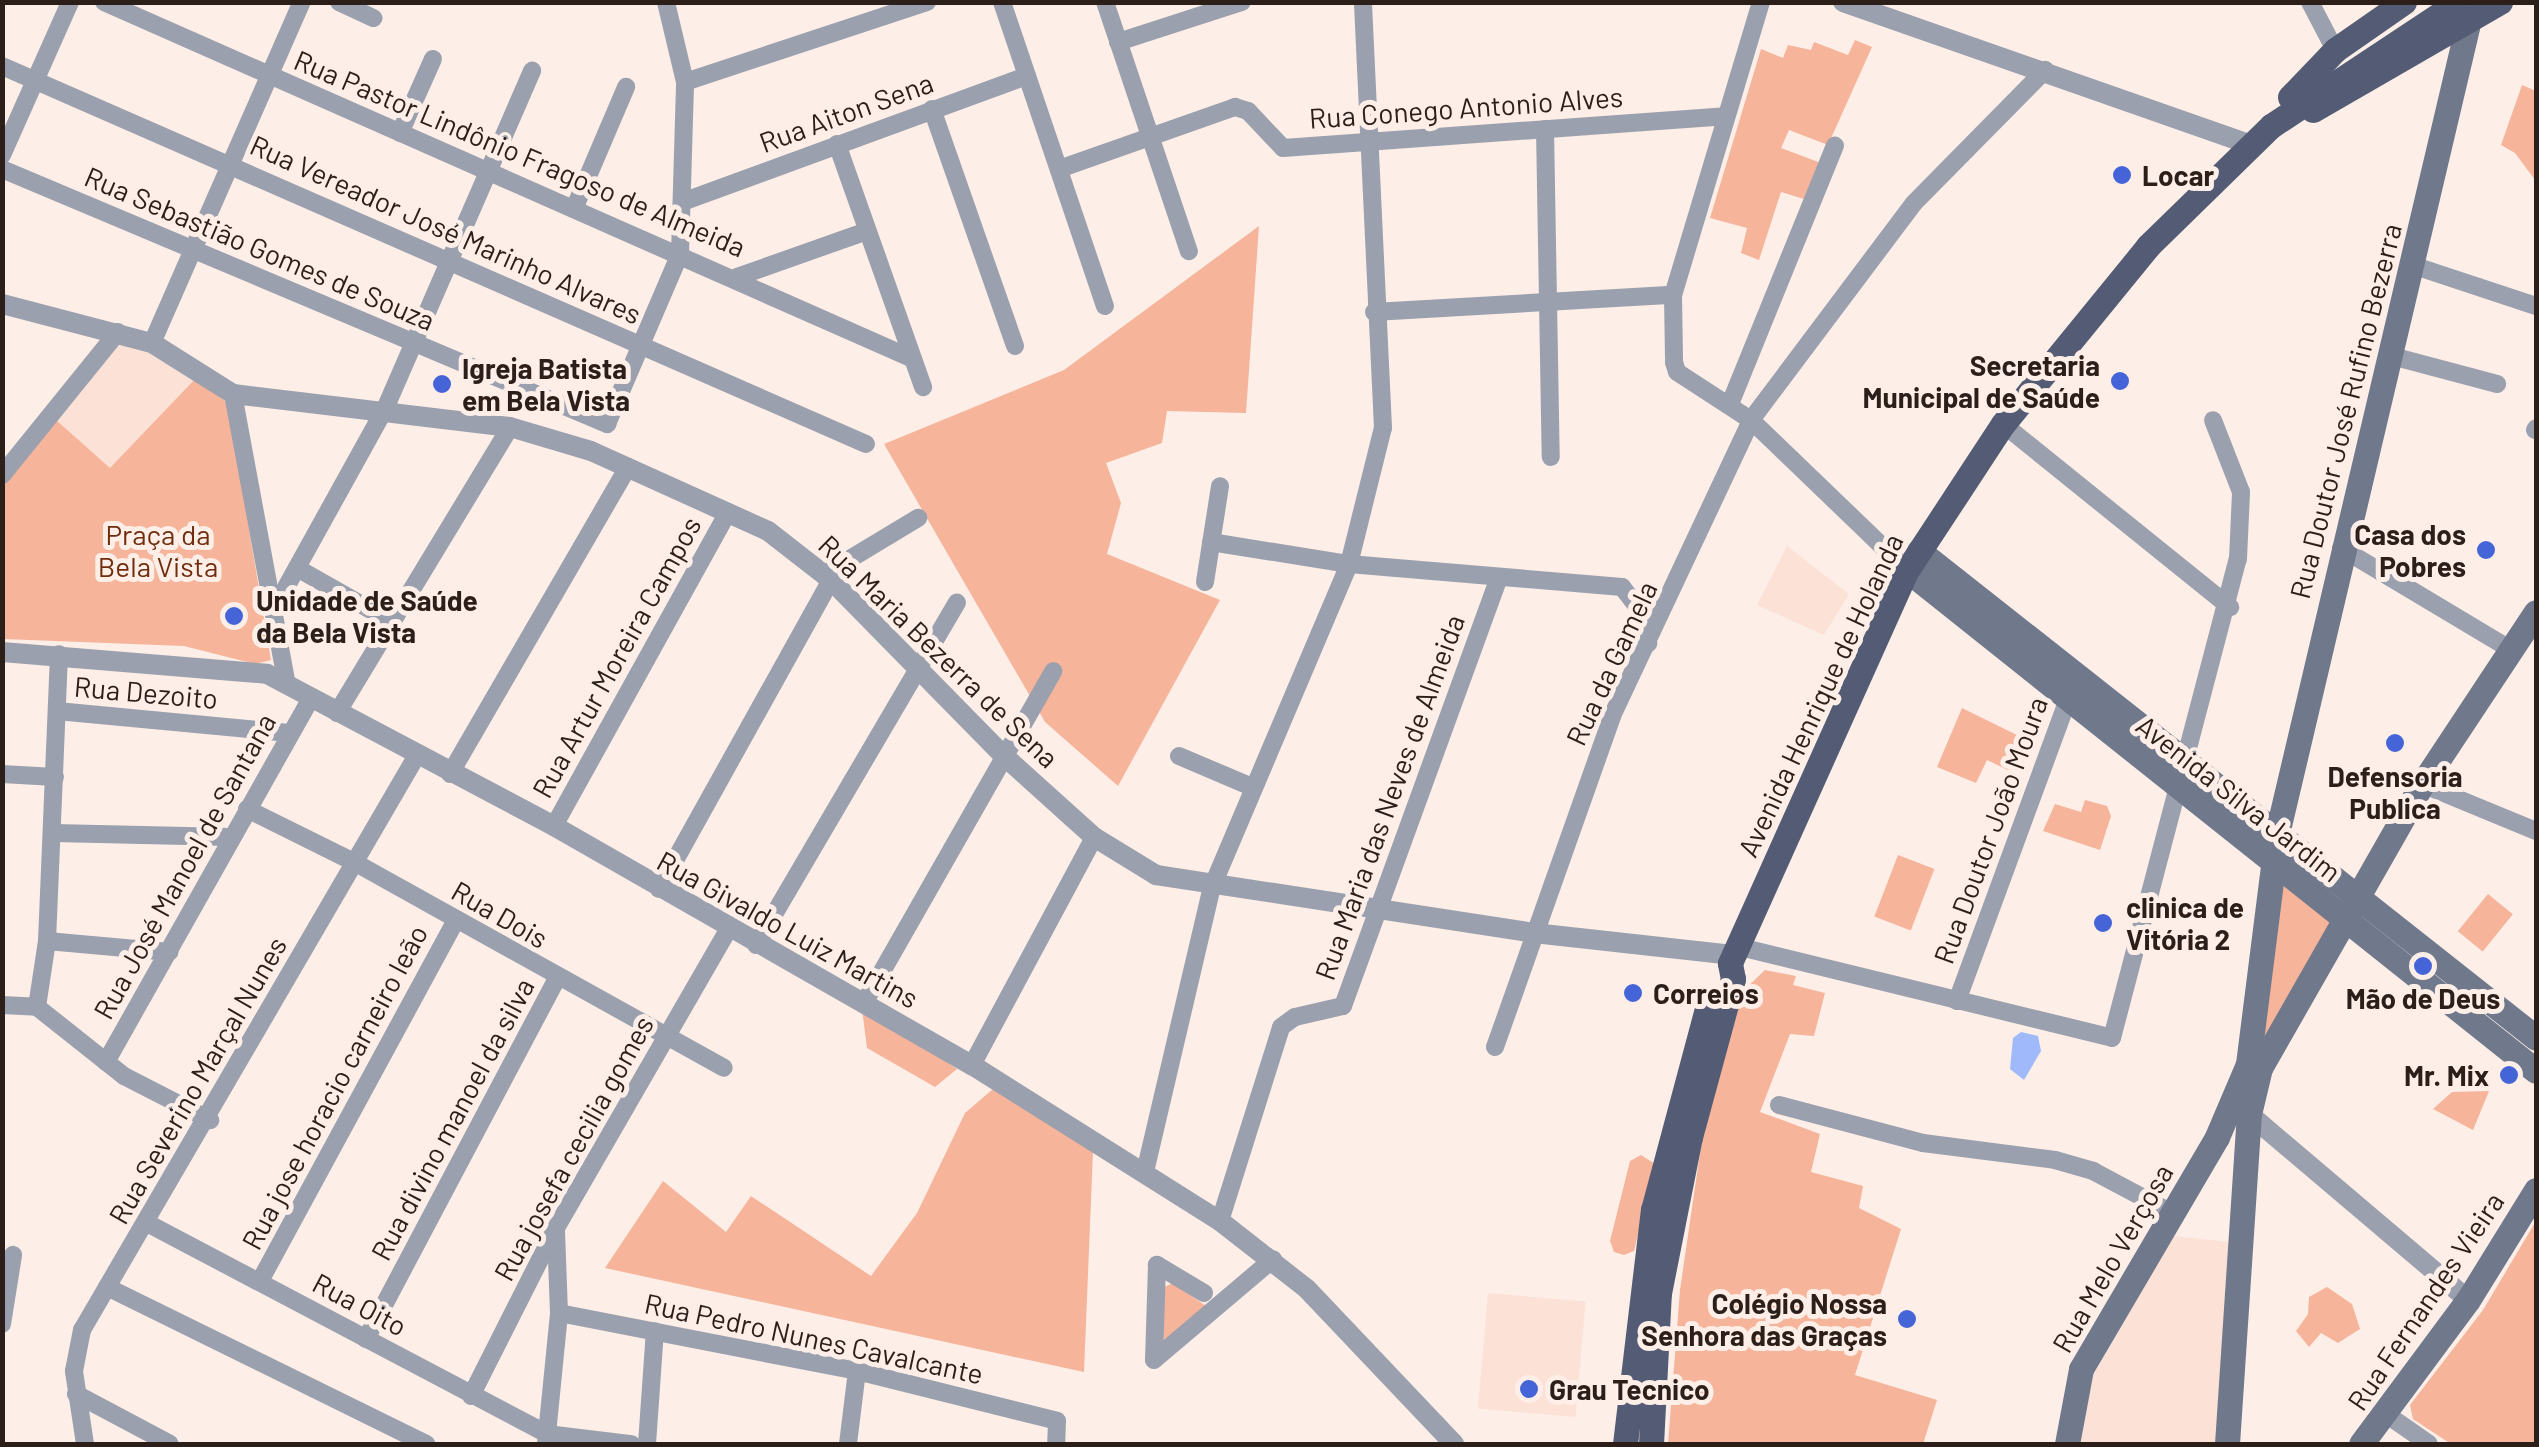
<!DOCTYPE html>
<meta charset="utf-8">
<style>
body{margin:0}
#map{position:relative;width:2539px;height:1447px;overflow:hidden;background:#fdeee8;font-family:Barlow,sans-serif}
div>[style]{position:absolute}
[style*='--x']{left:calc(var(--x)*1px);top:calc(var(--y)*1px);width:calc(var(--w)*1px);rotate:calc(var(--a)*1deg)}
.built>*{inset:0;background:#fce1d6;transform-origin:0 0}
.green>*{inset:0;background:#f6b49a;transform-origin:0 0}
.water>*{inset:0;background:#a0b9fb}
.minor>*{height:18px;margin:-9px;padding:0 9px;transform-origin:9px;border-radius:9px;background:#9aa0ad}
.tertiary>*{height:20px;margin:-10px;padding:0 10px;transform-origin:10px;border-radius:10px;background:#9aa0ad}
.secondary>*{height:25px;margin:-12.5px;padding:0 12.5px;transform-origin:12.5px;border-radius:12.5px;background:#70788c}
.primary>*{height:25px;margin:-12.5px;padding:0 12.5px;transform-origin:12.5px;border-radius:12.5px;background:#535c74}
.dots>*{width:28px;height:28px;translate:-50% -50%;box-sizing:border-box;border:5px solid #fdeee8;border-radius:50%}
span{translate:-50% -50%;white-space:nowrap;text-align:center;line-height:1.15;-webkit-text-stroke:10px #fdeee8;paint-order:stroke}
.street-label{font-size:28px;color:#2c1f19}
.poi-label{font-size:28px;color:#2c1f19;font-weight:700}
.left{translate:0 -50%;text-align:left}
.right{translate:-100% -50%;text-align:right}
.park-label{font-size:28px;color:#6f2d0d}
.frame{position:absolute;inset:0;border:5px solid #2c1f19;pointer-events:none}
</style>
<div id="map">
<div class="built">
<i style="clip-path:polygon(122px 339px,197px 377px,110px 469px,55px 419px)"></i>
<i style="clip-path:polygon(1787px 546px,1849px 594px,1824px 635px,1757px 605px)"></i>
<i style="clip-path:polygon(2172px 1236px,2231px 1242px,2216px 1444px,2078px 1444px,2094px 1374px)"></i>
<i style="left:1488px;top:1293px;width:98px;height:116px;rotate:5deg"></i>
</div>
<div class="green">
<i style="clip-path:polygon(1855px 40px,1872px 47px,1828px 145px,1789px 130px,1781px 148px,1821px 163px,1804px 199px,1781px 192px,1759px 260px,1741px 253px,1747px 228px,1710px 218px,1761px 49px,1783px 58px,1788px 45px,1811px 50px,1814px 42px,1848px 55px)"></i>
<i style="clip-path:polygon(2522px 85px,2536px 91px,2535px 180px,2515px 153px,2501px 145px)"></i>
<i style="clip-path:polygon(1259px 226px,1246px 413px,1167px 411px,1162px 443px,1106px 463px,1121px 503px,1107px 554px,1220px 600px,1118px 786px,1045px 722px,884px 444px,1064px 370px)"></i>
<i style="clip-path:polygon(197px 377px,228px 404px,271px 660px,255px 664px,184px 646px,3px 639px,3px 485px,55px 419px,110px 468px)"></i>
<i style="clip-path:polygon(1962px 708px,2025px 739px,2008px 770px,1987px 760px,1976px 783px,1937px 767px)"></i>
<i style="clip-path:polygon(2085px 800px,2107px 806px,2111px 816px,2100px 850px,2043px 831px,2055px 804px,2081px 812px)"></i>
<i style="left:1898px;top:855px;width:39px;height:66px;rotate:21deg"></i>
<i style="clip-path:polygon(2276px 871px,2334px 916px,2260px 1058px)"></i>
<i style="left:2488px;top:894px;width:32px;height:48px;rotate:39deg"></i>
<i style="clip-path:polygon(1765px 970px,1796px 976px,1793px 985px,1825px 993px,1814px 1036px,1790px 1034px,1760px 1112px,1820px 1134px,1811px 1172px,1863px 1186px,1859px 1208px,1901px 1229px,1855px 1375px,1937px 1400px,1923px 1444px,1668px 1444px,1680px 1290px,1707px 1105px,1740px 994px)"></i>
<i style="clip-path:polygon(862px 1009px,934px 1053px,957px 1069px,935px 1087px,867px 1048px)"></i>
<i style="clip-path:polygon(993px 1089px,1093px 1151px,1084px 1372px,605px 1268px,663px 1181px,726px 1232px,751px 1196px,871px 1276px,917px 1213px,965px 1113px)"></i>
<i style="clip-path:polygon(2489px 1091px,2473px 1130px,2433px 1109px,2452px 1092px)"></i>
<i style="clip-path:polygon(1641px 1155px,1655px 1164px,1634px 1251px,1624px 1255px,1614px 1252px,1610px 1241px,1630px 1161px)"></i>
<i style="clip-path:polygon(2536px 1221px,2536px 1444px,2451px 1444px,2413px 1419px,2410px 1405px,2483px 1310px)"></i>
<i style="clip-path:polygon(1173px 1283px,1206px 1306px,1164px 1349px,1162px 1288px)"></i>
<i style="clip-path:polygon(2327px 1287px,2352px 1304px,2360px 1329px,2338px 1343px,2321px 1333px,2309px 1347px,2296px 1331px,2308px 1314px,2309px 1297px)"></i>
</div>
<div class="water">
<i style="clip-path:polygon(2021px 1032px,2038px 1036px,2041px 1051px,2024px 1080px,2010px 1069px,2013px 1038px)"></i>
</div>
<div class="minor">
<i style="--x:104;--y:2;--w:884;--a:23.81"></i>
<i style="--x:339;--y:2;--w:38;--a:25"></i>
<i style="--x:1002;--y:2;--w:321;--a:71.3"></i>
<i style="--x:1105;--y:2;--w:263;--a:71.4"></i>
<i style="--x:1761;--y:2;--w:306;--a:106.7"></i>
<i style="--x:1673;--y:295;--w:67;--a:89.1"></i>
<i style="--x:1674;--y:362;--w:10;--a:73"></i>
<i style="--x:1677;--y:372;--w:88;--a:33"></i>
<i style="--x:1751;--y:420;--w:216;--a:43.9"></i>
<i style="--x:2310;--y:2;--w:54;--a:62.5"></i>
<i style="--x:1118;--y:42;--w:130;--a:-17.9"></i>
<i style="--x:2;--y:66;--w:943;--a:23.63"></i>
<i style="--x:685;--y:82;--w:255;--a:-18.3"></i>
<i style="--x:932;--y:109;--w:251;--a:70.7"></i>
<i style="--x:1545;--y:129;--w:328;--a:89"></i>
<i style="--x:400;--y:133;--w:81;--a:-66"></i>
<i style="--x:837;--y:144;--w:258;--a:70.5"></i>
<i style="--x:2;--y:155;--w:167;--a:-66"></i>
<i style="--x:2;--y:169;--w:657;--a:22.85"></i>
<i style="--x:607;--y:424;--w:185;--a:-66.8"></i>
<i style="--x:680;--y:254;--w:172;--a:-88.3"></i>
<i style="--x:685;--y:82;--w:82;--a:-103.4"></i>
<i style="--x:1059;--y:169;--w:187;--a:-19.4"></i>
<i style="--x:1235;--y:107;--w:14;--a:17"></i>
<i style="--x:1248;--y:111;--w:51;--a:46.6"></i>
<i style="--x:1283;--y:148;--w:443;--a:-4.1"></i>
<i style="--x:685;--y:201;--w:364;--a:-20.1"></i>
<i style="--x:574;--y:209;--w:133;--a:-66.9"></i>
<i style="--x:2412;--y:265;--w:131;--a:18.3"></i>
<i style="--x:737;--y:277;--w:138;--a:-19.5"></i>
<i style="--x:1374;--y:312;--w:299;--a:-3.3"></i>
<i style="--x:152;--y:343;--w:373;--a:-66.3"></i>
<i style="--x:2388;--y:355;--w:113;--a:14.9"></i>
<i style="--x:233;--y:394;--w:291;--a:79.5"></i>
<i style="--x:1730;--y:404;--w:279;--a:-67.9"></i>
<i style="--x:2003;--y:424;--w:292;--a:38.9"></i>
<i style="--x:2535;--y:430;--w:2;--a:-63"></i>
<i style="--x:2;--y:475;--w:184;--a:-51"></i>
<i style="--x:1211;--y:542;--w:140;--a:9.1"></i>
<i style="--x:1349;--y:564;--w:274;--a:4.8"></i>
<i style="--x:1622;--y:587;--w:24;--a:52"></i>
<i style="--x:1637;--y:606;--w:39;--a:73"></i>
<i style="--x:2341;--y:548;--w:195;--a:30.9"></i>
<i style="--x:297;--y:568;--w:109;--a:29.6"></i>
<i style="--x:825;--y:574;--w:109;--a:-31.1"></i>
<i style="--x:1205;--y:582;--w:97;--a:-81.1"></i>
<i style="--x:274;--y:609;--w:229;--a:-61"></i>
<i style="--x:385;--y:409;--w:369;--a:-66.5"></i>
<i style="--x:57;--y:711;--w:233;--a:5.4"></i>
<i style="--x:337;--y:713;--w:334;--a:-58.8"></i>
<i style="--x:1179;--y:756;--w:79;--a:23"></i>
<i style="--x:2;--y:774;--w:53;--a:3.2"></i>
<i style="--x:450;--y:774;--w:355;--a:-59.9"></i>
<i style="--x:2422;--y:784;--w:123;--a:22.4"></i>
<i style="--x:247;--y:809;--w:119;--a:26.4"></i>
<i style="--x:354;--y:862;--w:423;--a:29.1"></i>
<i style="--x:554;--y:826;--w:357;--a:-61"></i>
<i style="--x:54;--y:833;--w:176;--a:1.3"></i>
<i style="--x:659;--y:889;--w:354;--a:-60.9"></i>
<i style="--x:47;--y:941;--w:123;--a:5.1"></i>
<i style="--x:756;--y:945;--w:397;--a:-59.6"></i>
<i style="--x:1736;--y:946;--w:387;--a:13.7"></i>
<i style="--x:2112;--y:1038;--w:495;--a:-75.3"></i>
<i style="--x:2238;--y:559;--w:67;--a:-87.4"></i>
<i style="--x:2241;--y:492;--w:77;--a:-111.3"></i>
<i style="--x:1957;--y:1001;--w:333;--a:-69.8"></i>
<i style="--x:864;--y:1003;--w:382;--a:-60.3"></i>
<i style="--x:2;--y:1005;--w:35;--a:3"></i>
<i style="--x:37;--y:1007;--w:111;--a:38.4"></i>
<i style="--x:124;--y:1076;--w:97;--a:27.1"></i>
<i style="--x:37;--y:1007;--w:67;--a:-81.4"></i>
<i style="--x:47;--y:941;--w:287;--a:-87.6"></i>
<i style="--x:1495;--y:1047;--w:351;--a:-70.5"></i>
<i style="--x:1612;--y:716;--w:327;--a:-64.8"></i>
<i style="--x:1751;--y:420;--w:271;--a:-53.1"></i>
<i style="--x:1914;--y:203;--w:187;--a:-45.4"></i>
<i style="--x:106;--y:1062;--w:418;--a:-60.6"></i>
<i style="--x:972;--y:1065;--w:259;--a:-61.8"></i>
<i style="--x:1779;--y:1105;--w:149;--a:14.8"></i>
<i style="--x:1923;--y:1143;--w:133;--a:7.3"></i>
<i style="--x:2055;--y:1160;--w:40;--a:16"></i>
<i style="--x:2093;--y:1171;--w:87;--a:28"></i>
<i style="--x:1145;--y:1172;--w:293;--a:-76.8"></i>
<i style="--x:1212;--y:887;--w:351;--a:-67"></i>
<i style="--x:1349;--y:564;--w:140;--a:-76"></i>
<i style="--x:1383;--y:428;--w:426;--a:-92.7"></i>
<i style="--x:1220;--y:1221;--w:203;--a:-72.5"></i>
<i style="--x:1281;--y:1027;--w:17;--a:-36"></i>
<i style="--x:1295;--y:1017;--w:49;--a:-12.9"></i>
<i style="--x:1343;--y:1006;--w:456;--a:-70"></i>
<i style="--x:147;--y:1223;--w:452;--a:27.8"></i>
<i style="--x:547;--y:1434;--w:85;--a:6.8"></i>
<i style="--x:260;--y:1281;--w:411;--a:-61.5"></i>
<i style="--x:107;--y:1287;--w:356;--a:26.2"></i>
<i style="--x:1204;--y:1293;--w:55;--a:-149.2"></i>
<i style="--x:1157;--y:1265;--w:95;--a:91.8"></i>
<i style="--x:1154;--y:1360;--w:156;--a:-40.3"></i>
<i style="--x:559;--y:1313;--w:304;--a:11"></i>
<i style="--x:857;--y:1371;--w:206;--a:14"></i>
<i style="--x:1057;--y:1421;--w:23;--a:92"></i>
<i style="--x:2;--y:1324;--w:70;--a:-80.9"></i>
<i style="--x:366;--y:1339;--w:408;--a:-62.1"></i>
<i style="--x:76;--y:1394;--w:106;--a:28"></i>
<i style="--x:471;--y:1396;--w:188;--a:-63.2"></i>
<i style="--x:556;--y:1228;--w:344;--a:-60"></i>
<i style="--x:2386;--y:1414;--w:52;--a:34.9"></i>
<i style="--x:85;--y:1444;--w:74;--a:-98.6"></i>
<i style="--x:74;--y:1371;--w:42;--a:-79"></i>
<i style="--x:82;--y:1330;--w:665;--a:-59.77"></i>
<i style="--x:546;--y:1444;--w:132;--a:-84.3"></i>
<i style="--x:559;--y:1313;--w:82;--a:-92.1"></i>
<i style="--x:647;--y:1444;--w:113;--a:-86"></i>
<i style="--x:848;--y:1444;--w:74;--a:-83"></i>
</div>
<div class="tertiary">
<i style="--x:1843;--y:2;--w:429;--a:19.3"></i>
<i style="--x:2;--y:304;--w:155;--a:14.6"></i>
<i style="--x:152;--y:343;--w:96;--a:32.2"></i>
<i style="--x:233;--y:394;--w:279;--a:6.8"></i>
<i style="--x:510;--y:427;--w:84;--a:16.5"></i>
<i style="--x:591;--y:451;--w:194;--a:24.3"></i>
<i style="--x:768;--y:531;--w:80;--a:37.9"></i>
<i style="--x:831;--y:580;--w:247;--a:45.5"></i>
<i style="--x:1004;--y:756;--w:121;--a:42"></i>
<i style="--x:1094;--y:837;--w:73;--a:31.5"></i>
<i style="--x:1156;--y:875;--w:382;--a:8.7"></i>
<i style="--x:1534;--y:933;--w:200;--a:6.3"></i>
<i style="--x:2;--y:652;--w:266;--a:4.7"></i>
<i style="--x:267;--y:674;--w:325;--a:27.9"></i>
<i style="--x:554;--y:826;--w:482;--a:29.8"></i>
<i style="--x:972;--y:1065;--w:293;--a:32.2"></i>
<i style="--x:1220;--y:1221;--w:110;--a:38"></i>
<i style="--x:1307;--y:1289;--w:214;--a:46.5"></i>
<i style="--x:2249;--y:1114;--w:287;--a:40.3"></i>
</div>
<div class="secondary">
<i style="--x:1919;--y:551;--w:786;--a:38.28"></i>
<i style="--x:1907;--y:570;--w:804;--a:38.54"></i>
<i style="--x:2067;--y:1444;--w:76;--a:-79.4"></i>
<i style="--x:2081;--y:1369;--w:269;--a:-59.6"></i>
<i style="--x:2217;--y:1137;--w:79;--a:-67"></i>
<i style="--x:2248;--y:1064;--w:232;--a:-82.8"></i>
<i style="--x:2277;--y:834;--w:855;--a:-76.74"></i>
<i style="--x:2227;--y:1444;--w:331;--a:-86.2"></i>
<i style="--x:2249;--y:1114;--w:47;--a:-76.6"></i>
<i style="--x:2260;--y:1068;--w:327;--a:-60.3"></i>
<i style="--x:2422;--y:784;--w:206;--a:-56.5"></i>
<i style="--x:2361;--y:1444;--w:179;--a:-53.4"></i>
<i style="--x:2468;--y:1300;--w:129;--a:-58.3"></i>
</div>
<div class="primary">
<i style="--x:2290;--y:97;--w:65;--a:-46.2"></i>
<i style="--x:2335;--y:50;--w:84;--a:-34.8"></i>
<i style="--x:2313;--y:110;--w:216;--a:-30"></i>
<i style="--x:1625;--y:1444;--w:236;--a:-83.2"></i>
<i style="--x:1653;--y:1210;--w:216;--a:-75"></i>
<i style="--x:1651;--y:1444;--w:151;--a:-87"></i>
<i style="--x:1659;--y:1293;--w:159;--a:-78.8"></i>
<i style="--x:1690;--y:1137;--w:164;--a:-74.8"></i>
<i style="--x:1733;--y:979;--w:16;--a:-101"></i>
<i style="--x:1730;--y:963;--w:431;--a:-65.8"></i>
<i style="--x:1907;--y:570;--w:175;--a:-56.7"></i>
<i style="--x:2003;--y:424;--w:230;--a:-50.8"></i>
<i style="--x:2148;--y:246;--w:172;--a:-44.3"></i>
<i style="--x:2271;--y:126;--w:224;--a:-33.5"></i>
</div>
<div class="dots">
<i style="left:2122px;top:175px;background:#4464d7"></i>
<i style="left:2120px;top:381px;background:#4464d7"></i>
<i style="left:442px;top:384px;background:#4464d7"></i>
<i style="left:2486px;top:550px;background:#4464d7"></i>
<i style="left:234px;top:616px;background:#4464d7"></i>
<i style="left:2395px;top:743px;background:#4464d7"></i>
<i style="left:2103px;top:923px;background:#4464d7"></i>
<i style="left:2423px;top:966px;background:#4464d7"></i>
<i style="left:1633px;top:993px;background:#4464d7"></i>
<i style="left:2509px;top:1075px;background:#4464d7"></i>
<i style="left:1907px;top:1319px;background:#4464d7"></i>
<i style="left:1529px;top:1389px;background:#4464d7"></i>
</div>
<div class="street-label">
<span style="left:1466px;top:107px;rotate:-4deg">Rua Conego Antonio Alves</span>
<span style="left:846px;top:112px;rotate:-20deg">Rua Aiton Sena</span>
<span style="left:520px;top:153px;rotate:23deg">Rua Pastor Lindônio Fragoso de Almeida</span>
<span style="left:446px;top:229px;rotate:24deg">Rua Vereador José Marinho Alvares</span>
<span style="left:260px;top:248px;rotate:23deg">Rua Sebastião Gomes de Souza</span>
<span style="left:2345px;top:411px;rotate:-76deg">Rua Doutor José Rufino Bezerra</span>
<span style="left:939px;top:651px;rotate:44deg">Rua Maria Bezerra de Sena</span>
<span style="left:616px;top:657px;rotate:-61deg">Rua Artur Moreira Campos</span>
<span style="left:1611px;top:663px;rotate:-65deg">Rua da Gamela</span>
<span style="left:146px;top:692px;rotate:5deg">Rua Dezoito</span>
<span style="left:1820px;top:695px;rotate:-65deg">Avenida Henrique de Holanda</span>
<span style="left:1389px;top:797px;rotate:-70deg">Rua Maria das Neves de Almeida</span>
<span style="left:2239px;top:798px;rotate:38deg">Avenida Silva Jardim</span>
<span style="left:1990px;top:830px;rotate:-70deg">Rua Doutor João Moura</span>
<span style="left:184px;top:866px;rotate:-61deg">Rua José Manoel de Santana</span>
<span style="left:500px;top:914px;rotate:30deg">Rua Dois</span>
<span style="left:788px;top:929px;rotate:29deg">Rua Givaldo Luiz Martins</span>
<span style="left:197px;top:1080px;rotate:-60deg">Rua Severino Marçal Nunes</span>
<span style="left:334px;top:1087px;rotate:-62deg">Rua jose horacio carneiro leão</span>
<span style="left:452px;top:1119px;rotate:-62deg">Rua divino manoel da silva</span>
<span style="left:573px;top:1148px;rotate:-61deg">Rua josefa cecilia gomes</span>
<span style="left:2112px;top:1258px;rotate:-60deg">Rua Melo Verçosa</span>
<span style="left:2425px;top:1301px;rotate:-56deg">Rua Fernandes Vieira</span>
<span style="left:360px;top:1304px;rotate:28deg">Rua Oito</span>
<span style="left:814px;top:1338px;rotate:12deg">Rua Pedro Nunes Cavalcante</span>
</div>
<div class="poi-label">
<span class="left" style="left:2142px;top:175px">Locar</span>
<span class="right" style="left:2100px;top:381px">Secretaria<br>Municipal de Saúde</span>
<span class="left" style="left:462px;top:384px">Igreja Batista<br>em Bela Vista</span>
<span class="right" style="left:2466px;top:550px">Casa dos<br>Pobres</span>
<span class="left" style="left:256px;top:616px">Unidade de Saúde<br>da Bela Vista</span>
<span style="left:2395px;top:792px">Defensoria<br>Publica</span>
<span class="left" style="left:2126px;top:923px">clinica de<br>Vitória 2</span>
<span class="left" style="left:1653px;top:993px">Correios</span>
<span style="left:2423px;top:998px">Mão de Deus</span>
<span class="right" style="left:2489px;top:1075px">Mr. Mix</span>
<span class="right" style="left:1887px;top:1319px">Colégio Nossa<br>Senhora das Graças</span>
<span class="left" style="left:1549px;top:1389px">Grau Tecnico</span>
</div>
<div class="park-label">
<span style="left:158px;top:550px">Praça da<br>Bela Vista</span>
</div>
<div class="frame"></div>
</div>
